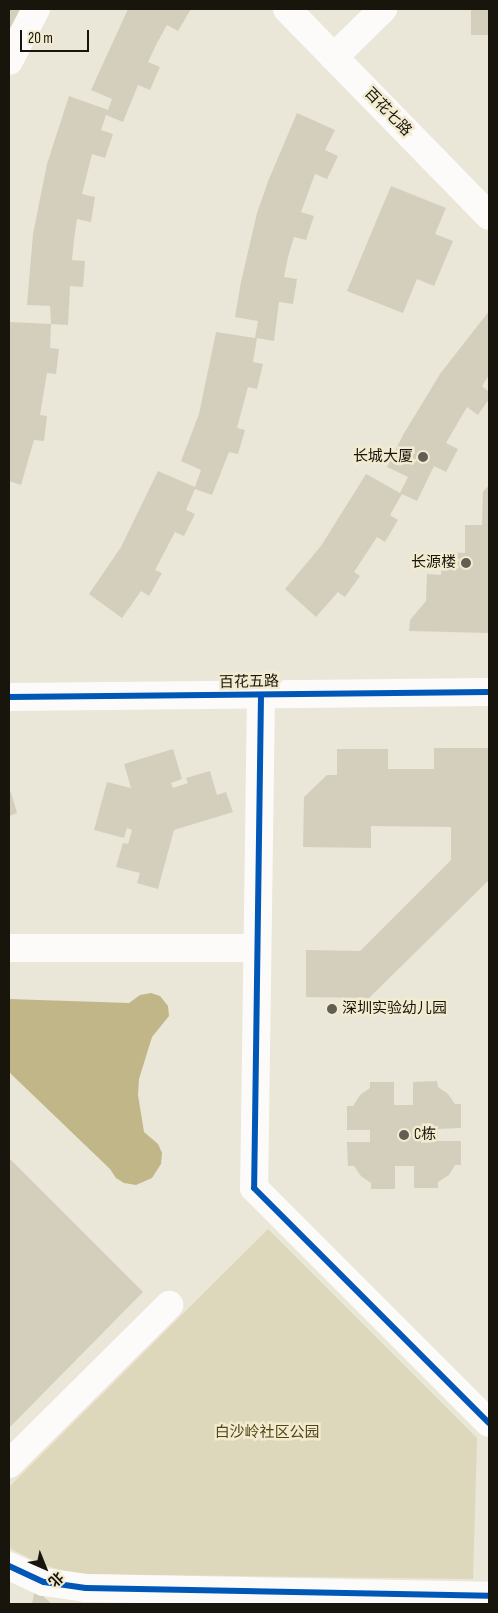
<!DOCTYPE html>
<meta charset="utf-8">
<style>
body{margin:0}
#map{position:relative;width:498px;height:1613px;overflow:hidden;background:#eae6d8;font-family:"Sofia Sans Condensed","Noto Sans SC",sans-serif}
div>[style]{position:absolute}
[style*='--x']{left:calc(var(--x)*1px);top:calc(var(--y)*1px);width:calc(var(--w)*1px);rotate:calc(var(--a)*1deg)}
.green>*{inset:0;background:#ddd7bc}
.water>*{inset:0;background:#c1b688}
.building>*{inset:0;background:#d4cfbd;transform-origin:0 0}
.minor>*{height:28px;margin:-14px;padding:0 14px;transform-origin:14px;border-radius:14px;background:#fcfbf9}
.cycleway>*{height:6px;margin:-3px;padding:0 3px;transform-origin:3px;border-radius:3px;background:#0057b8}
.dots>*{width:14px;height:14px;translate:-50% -50%;box-sizing:border-box;border:2px solid #f2ebd0;border-radius:50%}
span{translate:-50% -50%;white-space:nowrap;text-align:center;line-height:1.15;-webkit-text-stroke:5px #f2ebd0;paint-order:stroke}
.street-label{font-size:15px;color:#18150c}
.poi-label{font-size:15px;color:#18150c}
.right{translate:-100% -50%;text-align:right}
.left{translate:0 -50%;text-align:left}
.park-label{font-size:15px;color:#514516}
.frame{position:absolute;inset:0;border:10px solid #18150c;pointer-events:none}
.north{position:absolute;left:20px;top:1543px;width:50px;height:50px;-webkit-text-stroke:4px #f2ebd0;paint-order:stroke;rotate:136deg;font-size:14px;font-weight:700;line-height:20px;text-align:center;color:#18150c}
.north::after{content:'';display:block;margin:auto;width:18px;height:22px;background:#18150c;clip-path:polygon(50% 0,100% 100%,50% 72%,0 100%)}
.scale{position:absolute;left:20px;top:30px;width:69px;height:22px;box-sizing:border-box;border:2px solid #18150c;border-top:0;padding-left:6px;font-size:15px;line-height:18px;white-space:nowrap;color:#18150c;-webkit-text-stroke:4px #f2ebd0;paint-order:stroke}
</style>
<div id="map">
<div class="green">
<i style="clip-path:polygon(268px 1229px,477px 1438px,473px 1579px,75px 1574px,43px 1565px,13px 1550px,9px 1547px,9px 1487px)"></i>
</div>
<div class="water">
<i style="clip-path:polygon(151px 993px,160px 996px,168px 1006px,169px 1016px,152px 1037px,139px 1079px,138px 1095px,144px 1132px,158px 1144px,162px 1153px,161px 1164px,152px 1178px,136px 1185px,124px 1183px,116px 1178px,110px 1169px,9px 1072px,9px 999px,129px 1003px,140px 995px)"></i>
</div>
<div class="building">
<i style="clip-path:polygon(9px 9px,30px 9px,9px 29px)"></i>
<i style="clip-path:polygon(128px 9px,191px 9px,178px 31px,167px 25px,157px 43px,148px 62px,160px 67px,150px 90px,138px 85px,123px 122px,106px 115px,101px 130px,113px 134px,105px 158px,92px 154px,82px 194px,95px 197px,91px 222px,77px 219px,74px 240px,72px 260px,85px 261px,83px 287px,70px 286px,68px 325px,51px 324px,50px 348px,59px 349px,56px 374px,47px 373px,40px 415px,47px 416px,44px 441px,34px 440px,21px 485px,9px 481px,10px 322px,51px 324px,50px 306px,27px 305px,33px 234px,47px 164px,69px 96px,108px 110px,112px 99px,91px 90px)"></i>
<i style="left:471px;top:9px;width:18px;height:26px"></i>
<i style="clip-path:polygon(297px 113px,335px 130px,325px 150px,338px 156px,327px 179px,315px 174px,301px 212px,314px 216px,306px 240px,294px 237px,288px 257px,284px 277px,297px 279px,293px 304px,279px 302px,274px 341px,257px 338px,253px 362px,263px 364px,257px 389px,248px 387px,237px 428px,245px 430px,238px 454px,229px 452px,212px 495px,195px 489px,186px 510px,195px 514px,184px 536px,175px 532px,155px 570px,162px 573px,149px 596px,141px 591px,122px 618px,89px 594px,121px 547px,158px 471px,195px 487px,201px 470px,181px 461px,199px 414px,216px 332px,255px 338px,258px 321px,235px 317px,241px 282px,257px 213px,269px 179px)"></i>
<i style="clip-path:polygon(391px 186px,446px 208px,435px 234px,453px 241px,434px 286px,417px 279px,403px 313px,347px 291px)"></i>
<i style="clip-path:polygon(489px 311px,489px 375px,482px 386px,489px 392px,489px 399px,478px 415px,467px 407px,446px 443px,458px 449px,446px 472px,434px 466px,417px 501px,402px 494px,390px 515px,398px 520px,385px 542px,377px 537px,354px 572px,360px 576px,345px 597px,338px 592px,316px 617px,285px 589px,321px 546px,366px 474px,400px 493px,408px 477px,387px 467px,403px 435px,440px 374px)"></i>
<i style="clip-path:polygon(489px 485px,489px 633px,409px 631px,410px 620px,426px 601px,427px 574px,441px 575px,442px 552px,465px 553px,465px 525px,482px 525px,483px 492px)"></i>
<i style="clip-path:polygon(434px 748px,489px 748px,489px 880px,369px 998px,306px 997px,306px 950px,360px 951px,451px 860px,451px 827px,371px 826px,371px 848px,303px 847px,304px 797px,327px 775px,337px 775px,337px 749px,388px 749px,388px 769px,434px 769px)"></i>
<i style="clip-path:polygon(173px 749px,182px 779px,171px 783px,173px 788px,188px 783px,186px 778px,210px 771px,217px 795px,226px 792px,233px 812px,174px 830px,158px 889px,137px 883px,140px 873px,116px 867px,123px 843px,128px 844px,132px 830px,127px 828px,124px 838px,94px 830px,107px 782px,131px 788px,124px 764px)"></i>
<i style="clip-path:polygon(11px 792px,17px 813px,9px 816px,9px 793px)"></i>
<i style="clip-path:polygon(437px 1081px,438px 1087px,448px 1094px,455px 1104px,461px 1104px,461px 1128px,438px 1129px,438px 1141px,461px 1141px,461px 1165px,455px 1165px,449px 1175px,438px 1182px,438px 1188px,414px 1188px,414px 1166px,395px 1166px,395px 1189px,371px 1189px,371px 1183px,361px 1176px,354px 1166px,348px 1166px,347px 1142px,370px 1142px,370px 1130px,347px 1130px,347px 1106px,353px 1106px,360px 1095px,370px 1088px,370px 1082px,394px 1082px,394px 1105px,413px 1105px,413px 1082px)"></i>
<i style="clip-path:polygon(9px 1158px,143px 1292px,9px 1428px)"></i>
<i style="clip-path:polygon(35px 1589px,52px 1604px,32px 1604px)"></i>
</div>
<div class="minor">
<i style="--x:287;--y:9;--w:289;--a:45.7"></i>
<i style="--x:334;--y:57;--w:69;--a:-44.4"></i>
<i style="--x:9;--y:61;--w:59;--a:-62.6"></i>
<i style="--x:261;--y:695;--w:493;--a:90.8"></i>
<i style="--x:254;--y:1188;--w:332;--a:45"></i>
<i style="--x:9;--y:697;--w:480;--a:-0.6"></i>
<i style="--x:9;--y:948;--w:248;--a:0"></i>
<i style="--x:9;--y:1464;--w:226;--a:-44.8"></i>
<i style="--x:9;--y:1566;--w:38;--a:25"></i>
<i style="--x:44;--y:1582;--w:42;--a:8.1"></i>
<i style="--x:86;--y:1588;--w:403;--a:1.1"></i>
</div>
<div class="cycleway">
<i style="--x:261;--y:695;--w:493;--a:90.8"></i>
<i style="--x:254;--y:1188;--w:332;--a:45"></i>
<i style="--x:9;--y:697;--w:480;--a:-0.6"></i>
<i style="--x:9;--y:1566;--w:38;--a:25"></i>
<i style="--x:44;--y:1582;--w:42;--a:8.1"></i>
<i style="--x:86;--y:1588;--w:403;--a:1.1"></i>
</div>
<div class="dots">
<i style="left:423px;top:457px;background:#625e53"></i>
<i style="left:466px;top:563px;background:#625e53"></i>
<i style="left:332px;top:1009px;background:#625e53"></i>
<i style="left:404px;top:1135px;background:#625e53"></i>
</div>
<div class="street-label">
<span style="left:388px;top:112px;rotate:46deg">百花七路</span>
<span style="left:249px;top:682px;rotate:-1deg">百花五路</span>
</div>
<div class="poi-label">
<span class="right" style="left:413px;top:457px">长城大厦</span>
<span class="right" style="left:456px;top:563px">长源楼</span>
<span class="left" style="left:342px;top:1009px">深圳实验幼儿园</span>
<span class="left" style="left:414px;top:1135px">C栋</span>
</div>
<div class="park-label">
<span style="left:267px;top:1433px">白沙岭社区公园</span>
</div>
<div class="frame"></div>
<div class="north">北</div>
<div class="scale">20 m</div>
</div>
